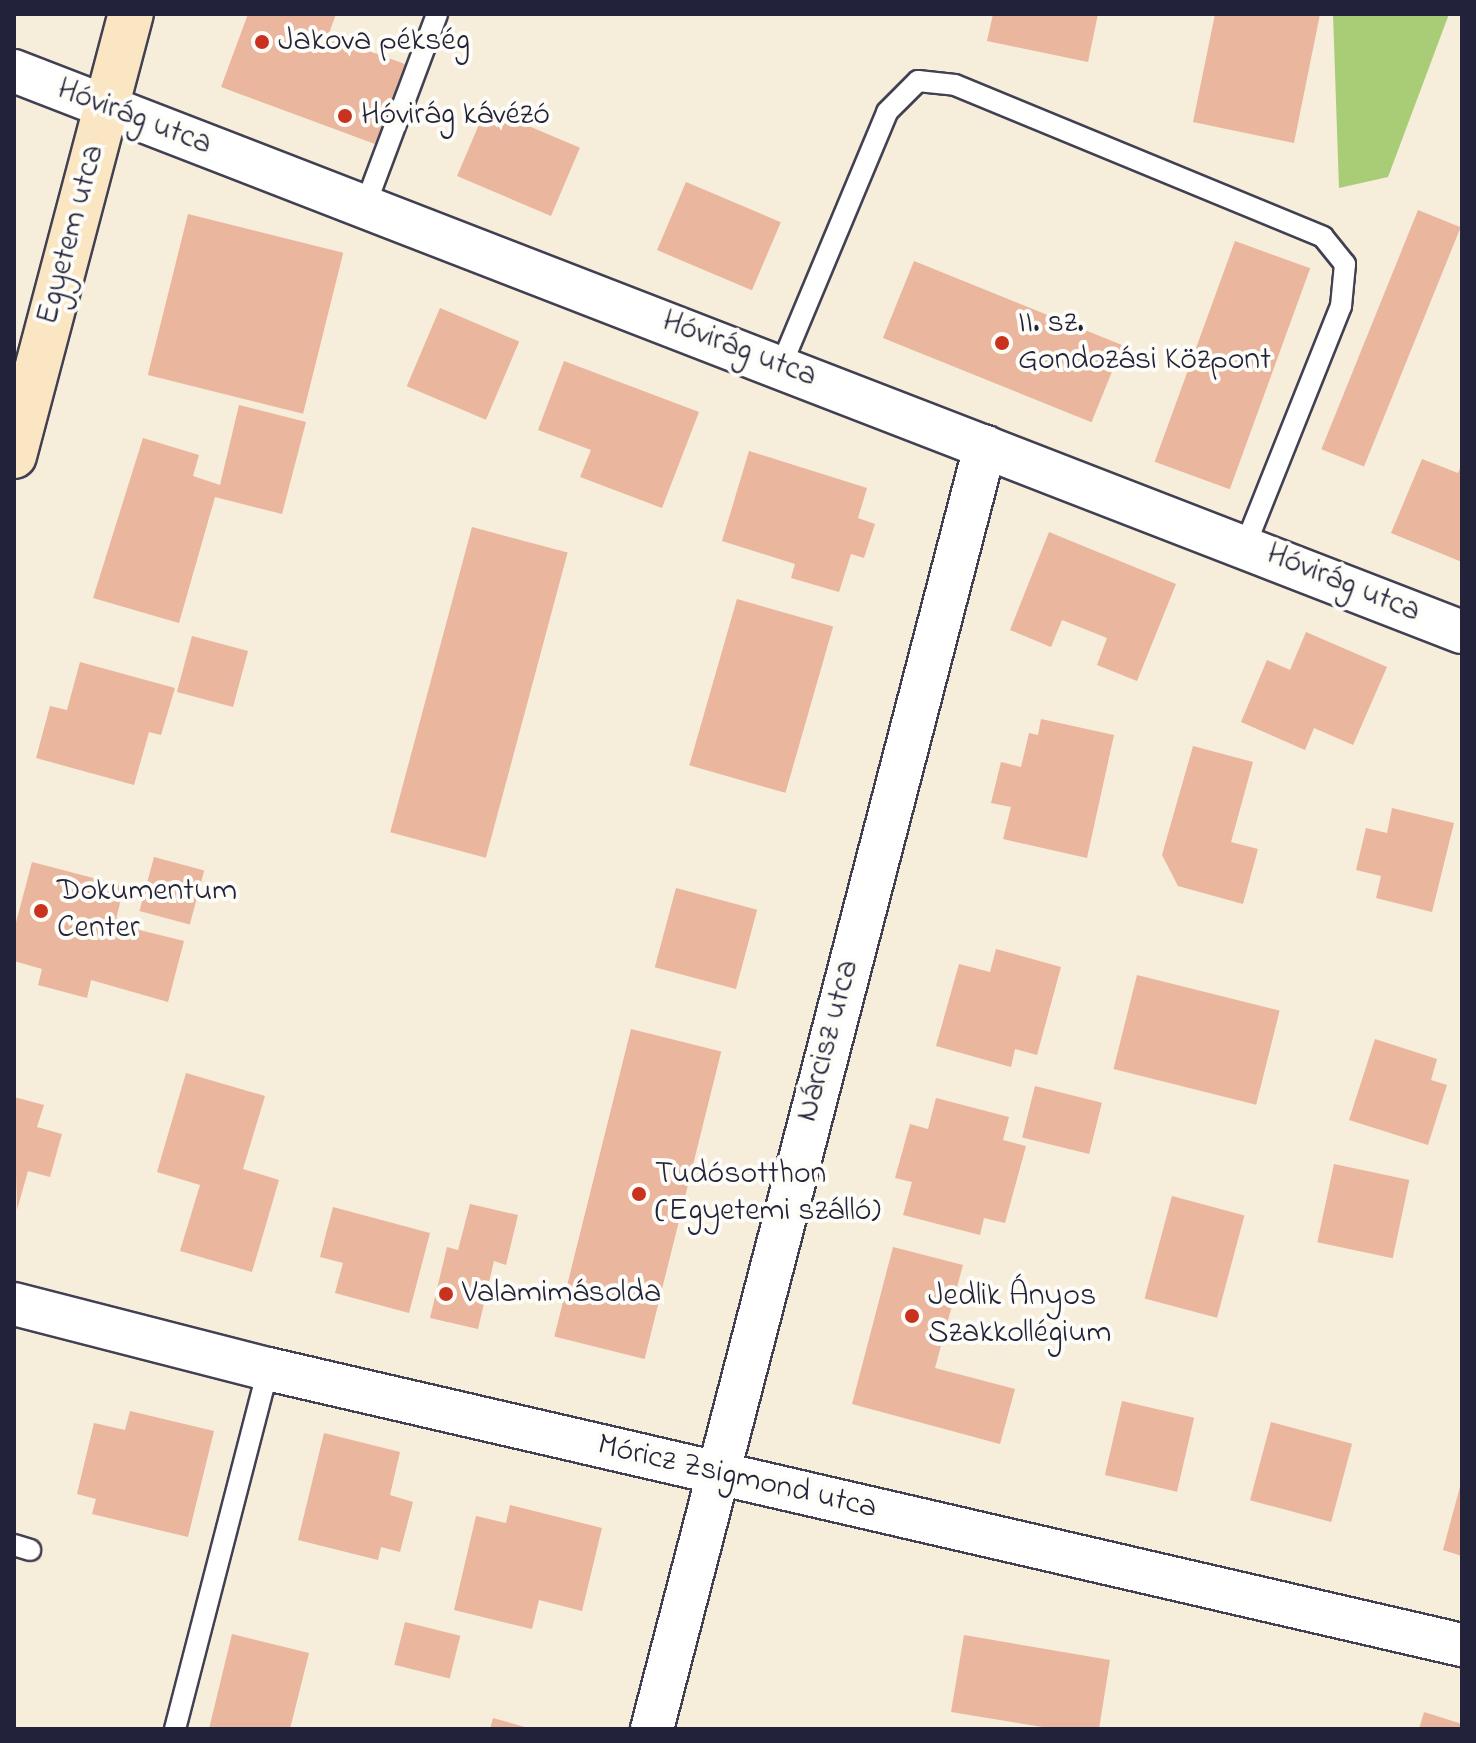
<!DOCTYPE html>
<meta charset="utf-8">
<style>
body{margin:0}
#map{position:relative;width:1476px;height:1743px;overflow:hidden;background:#f6edda;font-family:"Indie Flower",sans-serif}
div>[style]{position:absolute}
[style*='--x']{left:calc(var(--x)*1px);top:calc(var(--y)*1px);width:calc(var(--w)*1px);rotate:calc(var(--a)*1deg)}
.green>*{inset:0;background:#a9cd76}
.building>*{inset:0;background:#eab69e;transform-origin:0 0}
.roads{filter:drop-shadow(2px 0 #424053) drop-shadow(-2px 0 #424053) drop-shadow(0 2px #424053) drop-shadow(0 -2px #424053)}
.lane>*{height:20px;margin:-10px;padding:0 10px;transform-origin:10px;border-radius:10px;background:#fff}
.street>*{height:42px;margin:-21px;padding:0 21px;transform-origin:21px;border-radius:21px;background:#fff}
.secondary>*{height:44px;margin:-22px;padding:0 22px;transform-origin:22px;border-radius:22px;background:#fbe6c4}
.dots>*{width:22px;height:22px;translate:-50% -50%;box-sizing:border-box;border:4px solid #fdfcf7;border-radius:50%}
span{translate:-50% -50%;white-space:nowrap;text-align:center;line-height:1.15;-webkit-text-stroke:8px #fdfcf7;paint-order:stroke}
.poi-label{font-size:32px;color:#22223b}
.left{translate:0 -50%;text-align:left}
.street-label{font-size:32px;color:#22223b}
.frame{position:absolute;inset:0;border:16px solid #22223b;pointer-events:none}
</style>
<div id="map">
<div class="green">
<i style="clip-path:polygon(1333px 14px,1449px 14px,1388px 177px,1339px 188px)"></i>
</div>
<div class="building">
<i style="clip-path:polygon(248px 14px,336px 14px,328px 36px,405px 64px,375px 144px,221px 87px)"></i>
<i style="clip-path:polygon(993px 14px,1098px 14px,1088px 62px,987px 41px)"></i>
<i style="clip-path:polygon(1215px 14px,1320px 14px,1294px 143px,1193px 122px)"></i>
<i style="left:486px;top:108px;width:102px;height:74px;rotate:23deg"></i>
<i style="left:686px;top:182px;width:103px;height:74px;rotate:23deg"></i>
<i style="left:1418px;top:210px;width:46px;height:258px;rotate:22deg"></i>
<i style="left:188px;top:214px;width:160px;height:166px;rotate:14deg"></i>
<i style="left:1235px;top:241px;width:80px;height:235px;rotate:20deg"></i>
<i style="left:914px;top:261px;width:225px;height:83px;rotate:22deg"></i>
<i style="left:440px;top:308px;width:86px;height:85px;rotate:23deg"></i>
<i style="clip-path:polygon(564px 361px,699px 412px,662px 508px,580px 477px,591px 450px,538px 430px)"></i>
<i style="clip-path:polygon(239px 405px,306px 422px,282px 514px,215px 497px,179px 623px,93px 598px,143px 438px,199px 455px,193px 476px,220px 485px)"></i>
<i style="clip-path:polygon(749px 451px,867px 488px,858px 518px,875px 524px,864px 558px,851px 554px,839px 592px,791px 578px,795px 564px,722px 541px)"></i>
<i style="clip-path:polygon(1422px 459px,1458px 473px,1462px 464px,1462px 562px,1391px 533px)"></i>
<i style="left:472px;top:527px;width:99px;height:316px;rotate:15deg"></i>
<i style="clip-path:polygon(1049px 532px,1176px 584px,1137px 681px,1097px 665px,1107px 638px,1062px 620px,1051px 647px,1010px 630px)"></i>
<i style="left:737px;top:599px;width:100px;height:173px;rotate:16deg"></i>
<i style="clip-path:polygon(1306px 632px,1387px 667px,1353px 745px,1314px 728px,1305px 750px,1241px 722px,1267px 660px,1290px 670px)"></i>
<i style="left:192px;top:636px;width:58px;height:58px;rotate:15deg"></i>
<i style="clip-path:polygon(80px 662px,175px 688px,161px 735px,149px 732px,134px 785px,36px 758px,50px 706px,67px 710px)"></i>
<i style="clip-path:polygon(1041px 719px,1114px 735px,1087px 858px,1003px 839px,1011px 807px,991px 803px,1001px 762px,1021px 767px,1029px 733px,1038px 735px)"></i>
<i style="clip-path:polygon(1193px 746px,1253px 762px,1231px 842px,1258px 849px,1243px 904px,1178px 886px,1162px 855px)"></i>
<i style="clip-path:polygon(1392px 808px,1454px 823px,1432px 912px,1376px 898px,1381px 876px,1356px 870px,1366px 828px,1387px 833px)"></i>
<i style="left:154px;top:857px;width:52px;height:56px;rotate:15deg"></i>
<i style="clip-path:polygon(32px 862px,124px 886px,115px 924px,184px 941px,168px 1002px,91px 980px,87px 998px,38px 985px,42px 969px,14px 961px,14px 930px)"></i>
<i style="left:676px;top:888px;width:84px;height:82px;rotate:15deg"></i>
<i style="clip-path:polygon(996px 949px,1061px 967px,1037px 1055px,1015px 1049px,1011px 1067px,936px 1046px,959px 964px,990px 972px)"></i>
<i style="left:1137px;top:975px;width:147px;height:97px;rotate:14deg"></i>
<i style="left:631px;top:1029px;width:93px;height:317px;rotate:14deg"></i>
<i style="clip-path:polygon(1375px 1039px,1437px 1059px,1431px 1080px,1447px 1085px,1428px 1145px,1349px 1120px)"></i>
<i style="clip-path:polygon(186px 1073px,265px 1096px,243px 1169px,279px 1180px,252px 1272px,180px 1251px,200px 1185px,157px 1172px)"></i>
<i style="left:1035px;top:1086px;width:69px;height:53px;rotate:14deg"></i>
<i style="clip-path:polygon(14px 1097px,44px 1105px,37px 1127px,62px 1134px,50px 1177px,28px 1171px,17px 1210px)"></i>
<i style="clip-path:polygon(936px 1098px,1009px 1117px,1003px 1140px,1026px 1146px,1005px 1223px,984px 1218px,980px 1235px,903px 1215px,912px 1182px,895px 1178px,910px 1124px,928px 1129px)"></i>
<i style="left:1334px;top:1164px;width:77px;height:80px;rotate:12deg"></i>
<i style="left:1172px;top:1196px;width:75px;height:106px;rotate:15deg"></i>
<i style="clip-path:polygon(470px 1204px,518px 1215px,506px 1265px,494px 1261px,478px 1329px,430px 1318px,447px 1247px,458px 1250px)"></i>
<i style="clip-path:polygon(333px 1207px,430px 1233px,409px 1313px,335px 1293px,343px 1263px,320px 1257px)"></i>
<i style="clip-path:polygon(893px 1247px,963px 1265px,935px 1368px,1015px 1389px,1000px 1444px,852px 1404px)"></i>
<i style="left:1122px;top:1401px;width:74px;height:76px;rotate:13deg"></i>
<i style="clip-path:polygon(130px 1411px,214px 1431px,188px 1537px,92px 1514px,96px 1499px,77px 1494px,94px 1423px,125px 1430px)"></i>
<i style="left:1271px;top:1422px;width:84px;height:81px;rotate:15deg"></i>
<i style="clip-path:polygon(324px 1433px,400px 1452px,390px 1495px,413px 1502px,400px 1552px,381px 1547px,378px 1560px,298px 1540px)"></i>
<i style="clip-path:polygon(1461px 1483px,1462px 1483px,1462px 1556px,1443px 1550px)"></i>
<i style="clip-path:polygon(510px 1505px,602px 1528px,582px 1611px,539px 1600px,532px 1629px,454px 1610px,476px 1516px,506px 1523px)"></i>
<i style="left:405px;top:1622px;width:57px;height:44px;rotate:14deg"></i>
<i style="clip-path:polygon(232px 1634px,309px 1653px,290px 1729px,209px 1729px)"></i>
<i style="clip-path:polygon(964px 1635px,1110px 1660px,1099px 1729px,1055px 1729px,951px 1712px)"></i>
<i style="clip-path:polygon(1424px 1712px,1462px 1724px,1462px 1729px,1419px 1729px)"></i>
<i style="clip-path:polygon(493px 1718px,528px 1728px,528px 1729px,490px 1729px)"></i>
</div>
<div class="roads">
<div class="lane">
<i style="--x:365;--y:206;--w:205;--a:-69.4"></i>
<i style="--x:781;--y:366;--w:275;--a:-67.3"></i>
<i style="--x:887;--y:112;--w:44;--a:-45"></i>
<i style="--x:918;--y:81;--w:37;--a:6"></i>
<i style="--x:955;--y:85;--w:398;--a:22.4"></i>
<i style="--x:1323;--y:237;--w:35;--a:51"></i>
<i style="--x:1345;--y:264;--w:42;--a:95.4"></i>
<i style="--x:1341;--y:306;--w:258;--a:111.8"></i>
<i style="--x:14;--y:1545;--w:17;--a:17"></i>
<i style="--x:175;--y:1729;--w:372;--a:-75.5"></i>
</div>
<div class="street">
<i style="--x:14;--y:71;--w:1553;--a:21.18"></i>
<i style="--x:14;--y:1304;--w:262;--a:14.4"></i>
<i style="--x:268;--y:1369;--w:1225;--a:13.02"></i>
<i style="--x:652;--y:1729;--w:1325;--a:-75.44"></i>
</div>
<div class="secondary">
<i style="--x:14;--y:456;--w:457;--a:-75.2"></i>
</div>
</div>
<div class="dots">
<i style="left:262px;top:42px;background:#c8321e"></i>
<i style="left:345px;top:116px;background:#c8321e"></i>
<i style="left:1002px;top:343px;background:#c8321e"></i>
<i style="left:41px;top:911px;background:#c8321e"></i>
<i style="left:639px;top:1194px;background:#c8321e"></i>
<i style="left:446px;top:1294px;background:#c8321e"></i>
<i style="left:912px;top:1316px;background:#c8321e"></i>
</div>
<div class="poi-label">
<span class="left" style="left:278px;top:42px">Jakova pékség</span>
<span class="left" style="left:361px;top:116px">Hóvirág kávézó</span>
<span class="left" style="left:1018px;top:343px">II. sz.<br>Gondozási Központ</span>
<span class="left" style="left:57px;top:911px">Dokumentum<br>Center</span>
<span class="left" style="left:655px;top:1194px">Tudósotthon<br>(Egyetemi szálló)</span>
<span class="left" style="left:462px;top:1294px">Valamimásolda</span>
<span class="left" style="left:928px;top:1316px">Jedlik Ányos<br>Szakkollégium</span>
</div>
<div class="street-label">
<span style="left:134px;top:118px;rotate:21deg">Hóvirág utca</span>
<span style="left:72px;top:235px;rotate:-75deg">Egyetem utca</span>
<span style="left:739px;top:350px;rotate:21deg">Hóvirág utca</span>
<span style="left:1343px;top:584px;rotate:22deg">Hóvirág utca</span>
<span style="left:829px;top:1041px;rotate:-75deg">Nárcisz utca</span>
<span style="left:737px;top:1478px;rotate:13deg">Móricz Zsigmond utca</span>
</div>
<div class="frame"></div>
</div>
